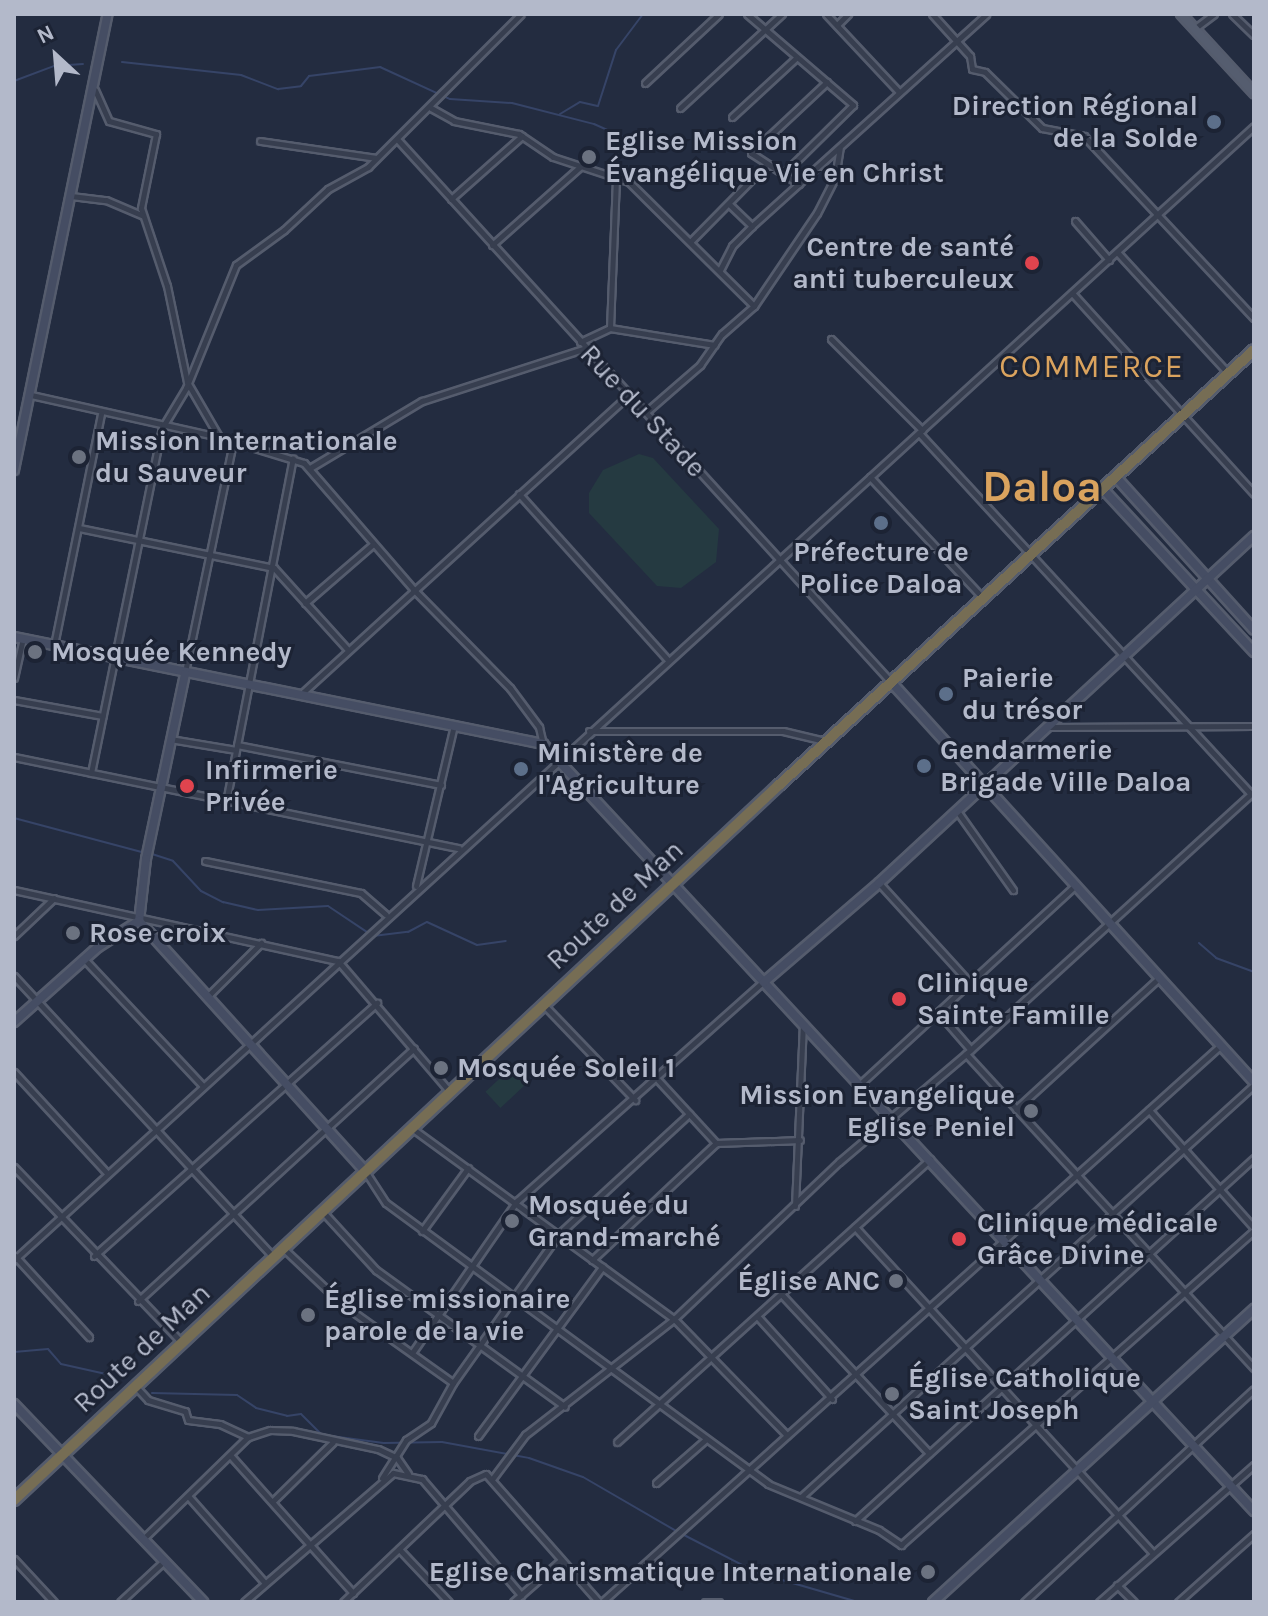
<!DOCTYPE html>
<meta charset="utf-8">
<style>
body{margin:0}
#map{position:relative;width:1268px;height:1616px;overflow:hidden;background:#232c40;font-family:Karla,sans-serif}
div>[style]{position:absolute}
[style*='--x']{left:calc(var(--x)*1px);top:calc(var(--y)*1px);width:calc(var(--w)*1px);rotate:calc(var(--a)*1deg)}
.green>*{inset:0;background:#253a41;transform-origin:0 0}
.stream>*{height:2px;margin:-1px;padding:0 1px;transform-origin:1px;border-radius:1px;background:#364467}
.roads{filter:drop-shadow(2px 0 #555c6d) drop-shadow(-2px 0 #555c6d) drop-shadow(0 2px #555c6d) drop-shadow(0 -2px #555c6d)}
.street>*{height:5px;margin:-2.5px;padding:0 2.5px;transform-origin:2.5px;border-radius:2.5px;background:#373e4f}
.secondary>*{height:8px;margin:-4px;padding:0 4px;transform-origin:4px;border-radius:4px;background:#454d63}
.primary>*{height:8px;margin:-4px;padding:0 4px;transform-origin:4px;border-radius:4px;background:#555d6f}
.highway>*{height:10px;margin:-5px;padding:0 5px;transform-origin:5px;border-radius:5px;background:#766d54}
.dots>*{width:22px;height:22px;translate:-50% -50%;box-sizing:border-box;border:4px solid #1c2334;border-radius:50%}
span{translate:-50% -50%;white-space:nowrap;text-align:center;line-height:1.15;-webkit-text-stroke:6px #1c2334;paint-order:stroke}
.poi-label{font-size:28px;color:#b3b9ca;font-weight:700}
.right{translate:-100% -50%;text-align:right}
.left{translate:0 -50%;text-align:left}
.street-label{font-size:28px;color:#b3b9ca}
.quarter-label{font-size:32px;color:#daa35e;letter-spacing:2px}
.town-label{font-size:44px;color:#daa35e;font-weight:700}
.frame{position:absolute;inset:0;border:16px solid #b3b9ca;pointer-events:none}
.north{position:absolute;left:16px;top:16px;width:80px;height:80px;-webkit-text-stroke:6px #1c2334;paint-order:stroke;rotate:334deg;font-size:22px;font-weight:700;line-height:32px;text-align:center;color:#b3b9ca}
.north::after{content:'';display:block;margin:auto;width:28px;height:36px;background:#b3b9ca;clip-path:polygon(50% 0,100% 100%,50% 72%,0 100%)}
</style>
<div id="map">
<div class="green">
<i style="clip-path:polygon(639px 454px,653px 458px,719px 529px,716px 562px,681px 588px,657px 586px,589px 513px,589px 493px,603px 470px)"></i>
<i style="left:511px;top:1068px;width:22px;height:35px;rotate:47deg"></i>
</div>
<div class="stream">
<i style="--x:122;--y:62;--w:120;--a:6.2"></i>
<i style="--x:241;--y:75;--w:40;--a:21"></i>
<i style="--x:278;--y:89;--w:23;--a:-7"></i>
<i style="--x:301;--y:86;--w:13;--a:-51"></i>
<i style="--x:309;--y:76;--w:72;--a:-7.2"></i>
<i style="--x:380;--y:67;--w:77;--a:24.6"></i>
<i style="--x:450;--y:99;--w:62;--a:3.7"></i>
<i style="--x:512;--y:103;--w:85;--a:14.4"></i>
<i style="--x:594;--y:124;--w:42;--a:24.1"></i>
<i style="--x:14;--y:81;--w:43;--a:-20.6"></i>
<i style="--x:54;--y:66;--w:29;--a:-4"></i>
<i style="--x:560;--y:114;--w:23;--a:-31"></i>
<i style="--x:580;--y:102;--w:18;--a:13"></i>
<i style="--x:598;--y:106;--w:59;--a:-72.2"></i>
<i style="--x:616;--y:50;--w:45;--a:-53.1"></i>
<i style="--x:14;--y:818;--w:132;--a:14.9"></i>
<i style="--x:152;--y:854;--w:22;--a:18"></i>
<i style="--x:173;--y:861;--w:41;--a:47"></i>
<i style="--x:201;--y:891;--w:25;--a:27"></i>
<i style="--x:223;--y:902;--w:36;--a:13"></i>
<i style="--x:258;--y:910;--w:70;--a:-3.3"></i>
<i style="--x:328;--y:906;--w:47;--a:33.7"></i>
<i style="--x:373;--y:936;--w:35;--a:-7"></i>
<i style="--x:408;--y:932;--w:21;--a:-28"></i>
<i style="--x:427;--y:922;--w:55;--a:24.7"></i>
<i style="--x:477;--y:945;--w:29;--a:-8"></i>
<i style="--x:1199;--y:943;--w:23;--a:41"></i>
<i style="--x:1216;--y:958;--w:40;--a:20.2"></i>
<i style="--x:14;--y:1352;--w:34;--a:-5"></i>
<i style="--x:48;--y:1349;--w:20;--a:49"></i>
<i style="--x:61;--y:1364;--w:46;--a:12.5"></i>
<i style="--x:106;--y:1374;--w:16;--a:-11"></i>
<i style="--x:152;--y:1393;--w:85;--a:1.3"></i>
<i style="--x:237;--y:1395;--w:23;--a:34"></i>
<i style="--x:256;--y:1408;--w:32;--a:14"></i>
<i style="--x:287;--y:1416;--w:14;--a:-8"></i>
<i style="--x:301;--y:1414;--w:28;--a:45"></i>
<i style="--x:331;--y:1436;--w:53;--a:7.5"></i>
<i style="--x:384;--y:1443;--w:58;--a:-1"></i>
<i style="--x:442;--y:1442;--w:88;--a:10.4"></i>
<i style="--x:529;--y:1458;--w:57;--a:19.4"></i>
<i style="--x:583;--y:1477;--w:108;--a:30.1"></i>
<i style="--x:682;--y:1534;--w:85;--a:27.2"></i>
<i style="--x:758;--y:1573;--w:104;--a:16.2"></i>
</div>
<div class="roads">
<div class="street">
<i style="--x:747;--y:14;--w:140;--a:40.6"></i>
<i style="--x:853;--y:105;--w:98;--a:135.4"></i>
<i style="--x:826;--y:14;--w:107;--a:46.9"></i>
<i style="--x:932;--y:14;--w:57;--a:47.9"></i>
<i style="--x:970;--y:56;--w:13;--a:81"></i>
<i style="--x:972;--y:69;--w:13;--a:13"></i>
<i style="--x:985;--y:72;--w:80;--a:44.5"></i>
<i style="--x:1042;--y:128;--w:43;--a:10.8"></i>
<i style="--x:1084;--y:136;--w:249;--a:47"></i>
<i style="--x:1232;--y:14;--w:30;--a:44"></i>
<i style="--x:837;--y:25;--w:16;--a:-45"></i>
<i style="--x:1194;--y:29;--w:25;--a:-37"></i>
<i style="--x:645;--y:83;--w:101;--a:-43"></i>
<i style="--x:95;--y:90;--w:34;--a:66"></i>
<i style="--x:109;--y:121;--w:49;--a:15.5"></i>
<i style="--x:156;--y:134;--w:76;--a:101.5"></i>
<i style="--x:141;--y:208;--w:82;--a:71.6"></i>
<i style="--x:167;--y:286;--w:98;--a:78.2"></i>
<i style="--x:187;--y:382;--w:64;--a:59.8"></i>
<i style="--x:431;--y:108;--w:26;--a:29"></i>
<i style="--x:454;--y:121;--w:66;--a:11.3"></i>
<i style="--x:519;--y:134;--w:41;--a:34.1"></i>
<i style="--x:553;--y:157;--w:80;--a:18.2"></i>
<i style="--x:629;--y:182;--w:176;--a:44.8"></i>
<i style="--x:680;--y:108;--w:139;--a:-42.7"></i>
<i style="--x:732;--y:117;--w:87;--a:-42.7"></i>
<i style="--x:397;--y:139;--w:733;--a:47.71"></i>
<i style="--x:260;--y:141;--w:117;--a:8.3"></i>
<i style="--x:799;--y:184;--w:57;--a:-147.1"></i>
<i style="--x:751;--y:153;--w:104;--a:-43.1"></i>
<i style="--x:71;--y:196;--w:35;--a:7"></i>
<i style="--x:106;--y:200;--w:39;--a:23"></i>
<i style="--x:451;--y:199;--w:95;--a:-41.6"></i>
<i style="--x:729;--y:204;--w:32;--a:44"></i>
<i style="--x:1075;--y:221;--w:52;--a:48.9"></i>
<i style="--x:691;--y:241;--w:108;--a:-45.4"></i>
<i style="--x:492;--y:245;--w:119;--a:-41.6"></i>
<i style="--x:1117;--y:252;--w:163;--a:47.5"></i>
<i style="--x:720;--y:270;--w:27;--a:-63"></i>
<i style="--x:732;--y:246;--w:28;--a:-45"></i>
<i style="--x:752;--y:226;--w:316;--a:-42.1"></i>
<i style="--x:1072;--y:293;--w:271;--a:47.8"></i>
<i style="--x:610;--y:328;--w:152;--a:-87.7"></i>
<i style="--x:831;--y:339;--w:129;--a:45"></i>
<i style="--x:580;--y:342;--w:33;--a:-25"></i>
<i style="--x:610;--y:328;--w:106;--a:9.2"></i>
<i style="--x:31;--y:395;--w:193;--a:12.6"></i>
<i style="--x:219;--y:437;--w:89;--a:17"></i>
<i style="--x:304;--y:463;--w:167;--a:49.1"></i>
<i style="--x:413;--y:589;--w:139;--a:45.6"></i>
<i style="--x:510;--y:688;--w:49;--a:53.4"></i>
<i style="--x:539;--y:727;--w:17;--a:77"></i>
<i style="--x:646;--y:412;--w:72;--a:-41"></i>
<i style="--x:700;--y:365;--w:38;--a:-55"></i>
<i style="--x:722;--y:334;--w:43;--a:-41.2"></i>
<i style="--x:754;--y:306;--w:112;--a:-55.9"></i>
<i style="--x:817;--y:213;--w:39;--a:-63"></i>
<i style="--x:835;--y:178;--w:30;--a:-81"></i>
<i style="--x:919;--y:433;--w:490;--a:47.4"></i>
<i style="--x:310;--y:468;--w:131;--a:-30.9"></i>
<i style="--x:422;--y:401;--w:172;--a:-17.9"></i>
<i style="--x:870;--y:477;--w:166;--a:47"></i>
<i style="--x:519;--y:494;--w:222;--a:48.1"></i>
<i style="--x:79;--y:528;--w:199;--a:11.6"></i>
<i style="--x:274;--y:568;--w:110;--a:47.9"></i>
<i style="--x:305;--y:603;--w:90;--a:-40.9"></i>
<i style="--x:54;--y:645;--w:236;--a:-78.5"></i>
<i style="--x:185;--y:672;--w:235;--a:-78.2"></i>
<i style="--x:14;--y:678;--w:41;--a:-77.3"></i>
<i style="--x:300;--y:695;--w:447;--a:-42.4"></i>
<i style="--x:14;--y:700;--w:90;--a:10.2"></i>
<i style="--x:1050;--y:727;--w:204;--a:-0.3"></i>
<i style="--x:589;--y:731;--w:194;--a:0"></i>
<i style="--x:783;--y:731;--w:43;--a:13.4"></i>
<i style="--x:170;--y:739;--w:67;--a:9.5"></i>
<i style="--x:237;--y:745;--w:208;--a:11.1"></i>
<i style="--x:14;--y:757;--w:454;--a:11.6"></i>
<i style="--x:91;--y:773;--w:352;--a:-78.4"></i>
<i style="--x:162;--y:428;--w:47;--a:-59"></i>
<i style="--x:186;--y:388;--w:133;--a:-67.9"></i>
<i style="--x:236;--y:265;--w:59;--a:-36.1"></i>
<i style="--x:284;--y:230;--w:60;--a:-43"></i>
<i style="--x:328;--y:189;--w:46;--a:-28.8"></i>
<i style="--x:368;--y:167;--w:216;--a:-45"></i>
<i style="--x:226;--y:802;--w:350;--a:-79"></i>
<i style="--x:957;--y:811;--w:97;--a:54.7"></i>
<i style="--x:205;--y:861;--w:159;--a:11.6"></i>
<i style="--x:361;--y:893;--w:33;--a:41"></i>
<i style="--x:879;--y:883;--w:135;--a:47.7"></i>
<i style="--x:416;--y:886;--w:165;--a:-76.7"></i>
<i style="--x:14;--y:890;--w:332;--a:12.4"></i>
<i style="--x:338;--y:961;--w:171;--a:49.5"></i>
<i style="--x:14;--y:936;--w:55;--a:-43.5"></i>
<i style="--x:85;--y:960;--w:171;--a:46.9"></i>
<i style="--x:14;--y:976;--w:382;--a:47.3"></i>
<i style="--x:209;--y:995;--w:74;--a:-45"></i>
<i style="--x:544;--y:1005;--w:132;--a:46.2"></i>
<i style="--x:938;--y:1012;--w:50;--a:49"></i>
<i style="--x:966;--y:1054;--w:426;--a:47.5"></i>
<i style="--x:14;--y:1072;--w:137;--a:47.4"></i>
<i style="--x:658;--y:1080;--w:86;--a:47.4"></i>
<i style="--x:860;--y:1084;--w:294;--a:-42.7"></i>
<i style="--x:1016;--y:1109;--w:194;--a:-42.5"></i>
<i style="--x:1149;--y:1110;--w:158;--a:48.3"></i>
<i style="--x:413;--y:1129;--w:323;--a:36.1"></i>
<i style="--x:674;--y:1319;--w:162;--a:45.8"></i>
<i style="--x:14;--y:1167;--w:242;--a:46.3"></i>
<i style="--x:365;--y:1171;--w:38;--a:57"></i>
<i style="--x:386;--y:1203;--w:474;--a:36.3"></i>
<i style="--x:768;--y:1484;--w:120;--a:22.5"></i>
<i style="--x:879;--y:1530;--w:27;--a:34"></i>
<i style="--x:901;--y:1545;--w:473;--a:-41.7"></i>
<i style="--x:795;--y:1206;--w:181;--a:-87.5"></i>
<i style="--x:323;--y:1212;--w:79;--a:47.6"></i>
<i style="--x:376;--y:1270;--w:233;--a:35.9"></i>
<i style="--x:855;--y:1227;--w:440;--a:47.6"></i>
<i style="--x:422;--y:1231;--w:78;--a:-53.9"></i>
<i style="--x:284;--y:1249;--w:80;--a:43.5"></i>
<i style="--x:342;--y:1304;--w:136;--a:35.4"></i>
<i style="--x:15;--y:1256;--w:110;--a:47.6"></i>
<i style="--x:94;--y:1256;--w:380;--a:-41.8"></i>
<i style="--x:14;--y:1260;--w:1680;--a:-42.44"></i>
<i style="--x:592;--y:1260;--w:170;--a:-43.3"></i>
<i style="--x:716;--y:1143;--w:84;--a:-2"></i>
<i style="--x:782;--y:1295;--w:216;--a:47.1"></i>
<i style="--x:138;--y:1301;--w:374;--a:-42.5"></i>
<i style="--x:757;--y:1316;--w:112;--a:47.9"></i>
<i style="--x:412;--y:1353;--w:185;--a:-55.4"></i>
<i style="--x:517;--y:1201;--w:329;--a:-41.7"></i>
<i style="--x:137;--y:1388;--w:16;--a:47"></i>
<i style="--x:148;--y:1400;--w:39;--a:17"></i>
<i style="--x:185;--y:1411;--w:9;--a:72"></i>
<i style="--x:188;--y:1420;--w:32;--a:7"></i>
<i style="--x:220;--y:1424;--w:31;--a:25"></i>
<i style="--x:248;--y:1437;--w:23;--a:-18"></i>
<i style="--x:270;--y:1430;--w:23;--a:2"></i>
<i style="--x:293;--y:1431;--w:87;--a:12"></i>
<i style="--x:378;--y:1449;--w:21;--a:25"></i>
<i style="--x:397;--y:1458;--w:19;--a:55"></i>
<i style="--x:478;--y:1436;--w:210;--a:-53.7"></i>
<i style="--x:617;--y:1442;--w:422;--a:-42.1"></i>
<i style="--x:230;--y:1455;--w:185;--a:48.3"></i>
<i style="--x:382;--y:1478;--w:45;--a:-57.7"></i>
<i style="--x:406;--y:1440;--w:30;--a:-34"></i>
<i style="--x:431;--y:1423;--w:46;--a:-61.2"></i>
<i style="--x:453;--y:1383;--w:183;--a:-54.6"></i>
<i style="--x:559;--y:1234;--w:177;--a:-42.7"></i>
<i style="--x:493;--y:1478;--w:54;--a:-53.3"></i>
<i style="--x:525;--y:1435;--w:189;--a:-37.9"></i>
<i style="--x:674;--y:1319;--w:228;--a:-43.6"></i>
<i style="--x:839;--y:1162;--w:167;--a:-40.4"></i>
<i style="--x:966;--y:1054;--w:390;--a:-42.4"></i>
<i style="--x:656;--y:1483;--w:67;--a:-41.3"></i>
<i style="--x:188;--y:1496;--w:116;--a:48.5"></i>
<i style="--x:801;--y:1497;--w:612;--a:-42.29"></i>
<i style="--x:273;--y:1501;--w:84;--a:-44.5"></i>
<i style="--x:855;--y:1521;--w:539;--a:-42.3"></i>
<i style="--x:144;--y:1538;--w:145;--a:-44.2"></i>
<i style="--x:399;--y:1549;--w:73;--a:46.7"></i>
<i style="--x:14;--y:1559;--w:59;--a:47.1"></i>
<i style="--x:1117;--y:1585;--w:24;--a:45"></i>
<i style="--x:120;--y:1602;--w:60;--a:-43"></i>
<i style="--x:244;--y:1602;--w:197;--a:-40.9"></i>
<i style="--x:393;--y:1473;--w:30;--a:12"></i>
<i style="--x:422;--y:1479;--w:153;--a:49.5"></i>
<i style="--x:343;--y:1602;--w:175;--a:-43.6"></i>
<i style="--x:470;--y:1481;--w:17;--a:-24"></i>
<i style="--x:486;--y:1474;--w:171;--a:48.6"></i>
<i style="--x:513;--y:1602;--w:64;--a:-41.2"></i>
<i style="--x:602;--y:1602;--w:831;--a:-41.98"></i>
<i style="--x:705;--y:1602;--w:14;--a:0"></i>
<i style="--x:1024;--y:1602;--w:313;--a:-42.8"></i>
<i style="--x:1099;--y:1602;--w:207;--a:-41.5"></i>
<i style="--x:1178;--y:1602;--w:102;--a:-41.8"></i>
</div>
<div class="secondary">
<i style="--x:14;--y:470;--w:466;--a:-78.4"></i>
<i style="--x:1115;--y:476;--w:207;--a:47.9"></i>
<i style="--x:1103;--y:489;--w:222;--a:47.2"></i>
<i style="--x:14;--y:637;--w:540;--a:11.43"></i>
<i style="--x:543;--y:744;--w:1046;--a:47.17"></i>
<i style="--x:185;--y:674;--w:189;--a:101.9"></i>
<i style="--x:146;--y:859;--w:62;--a:96.4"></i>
<i style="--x:139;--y:921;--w:337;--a:47.9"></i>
<i style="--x:891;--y:682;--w:540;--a:47.78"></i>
<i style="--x:764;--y:982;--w:152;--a:-40.7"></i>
<i style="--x:879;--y:883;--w:511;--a:-42.78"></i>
<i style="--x:14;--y:1022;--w:113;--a:-41.8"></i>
<i style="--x:98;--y:947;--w:49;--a:-32.4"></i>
<i style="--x:14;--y:1404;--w:274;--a:46.3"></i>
<i style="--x:933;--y:1602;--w:435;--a:-42.4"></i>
</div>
<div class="primary">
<i style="--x:1181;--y:14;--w:108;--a:47.3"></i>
</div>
<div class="highway">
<i style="--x:14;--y:1500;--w:1047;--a:-43.07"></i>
<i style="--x:779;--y:785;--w:644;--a:-42.48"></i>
</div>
</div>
<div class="dots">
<i style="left:1214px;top:122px;background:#5c6f8a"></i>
<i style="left:589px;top:157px;background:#6b7280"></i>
<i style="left:1032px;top:263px;background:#e0444e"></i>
<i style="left:79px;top:457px;background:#6b7280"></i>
<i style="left:881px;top:523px;background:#5c6f8a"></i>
<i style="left:35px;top:652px;background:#6b7280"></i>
<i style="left:946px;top:694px;background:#5c6f8a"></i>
<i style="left:924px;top:766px;background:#5c6f8a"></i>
<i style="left:521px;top:769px;background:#5c6f8a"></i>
<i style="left:187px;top:786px;background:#e0444e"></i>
<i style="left:73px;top:933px;background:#6b7280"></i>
<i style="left:899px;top:999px;background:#e0444e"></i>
<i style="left:441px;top:1068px;background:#6b7280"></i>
<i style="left:1031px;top:1111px;background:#6b7280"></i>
<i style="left:512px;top:1221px;background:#6b7280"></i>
<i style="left:959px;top:1239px;background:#e0444e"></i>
<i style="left:896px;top:1281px;background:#6b7280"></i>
<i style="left:308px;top:1315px;background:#6b7280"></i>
<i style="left:892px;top:1394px;background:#6b7280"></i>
<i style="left:928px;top:1572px;background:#6b7280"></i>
</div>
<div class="poi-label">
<span class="right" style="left:1198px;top:122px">Direction Régional<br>de la Solde</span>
<span class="left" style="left:605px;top:157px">Eglise Mission<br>Évangélique Vie en Christ</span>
<span class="right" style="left:1014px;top:263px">Centre de santé<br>anti tuberculeux</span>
<span class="left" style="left:95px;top:457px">Mission Internationale<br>du Sauveur</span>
<span style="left:881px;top:568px">Préfecture de<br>Police Daloa</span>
<span class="left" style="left:51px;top:652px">Mosquée Kennedy</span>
<span class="left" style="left:962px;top:694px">Paierie<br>du trésor</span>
<span class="left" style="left:940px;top:766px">Gendarmerie<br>Brigade Ville Daloa</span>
<span class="left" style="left:537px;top:769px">Ministère de<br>l'Agriculture</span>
<span class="left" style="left:205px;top:786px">Infirmerie<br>Privée</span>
<span class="left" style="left:89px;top:933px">Rose croix</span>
<span class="left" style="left:917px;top:999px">Clinique<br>Sainte Famille</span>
<span class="left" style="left:457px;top:1068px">Mosquée Soleil 1</span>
<span class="right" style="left:1015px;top:1111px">Mission Evangelique<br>Eglise Peniel</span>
<span class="left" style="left:528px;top:1221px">Mosquée du<br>Grand-marché</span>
<span class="left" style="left:977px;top:1239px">Clinique médicale<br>Grâce Divine</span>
<span class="right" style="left:880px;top:1281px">Église ANC</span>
<span class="left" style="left:324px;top:1315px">Église missionaire<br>parole de la vie</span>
<span class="left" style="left:908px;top:1394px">Église Catholique<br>Saint Joseph</span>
<span class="right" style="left:912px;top:1572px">Eglise Charismatique Internationale</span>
</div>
<div class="street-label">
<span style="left:643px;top:411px;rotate:47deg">Rue du Stade</span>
<span style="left:615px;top:905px;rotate:-43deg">Route de Man</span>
<span style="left:142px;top:1348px;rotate:-43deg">Route de Man</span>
</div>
<div class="quarter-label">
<span style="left:1092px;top:367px">COMMERCE</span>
</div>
<div class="town-label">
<span style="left:1042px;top:487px">Daloa</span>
</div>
<div class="frame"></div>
<div class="north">N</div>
</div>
